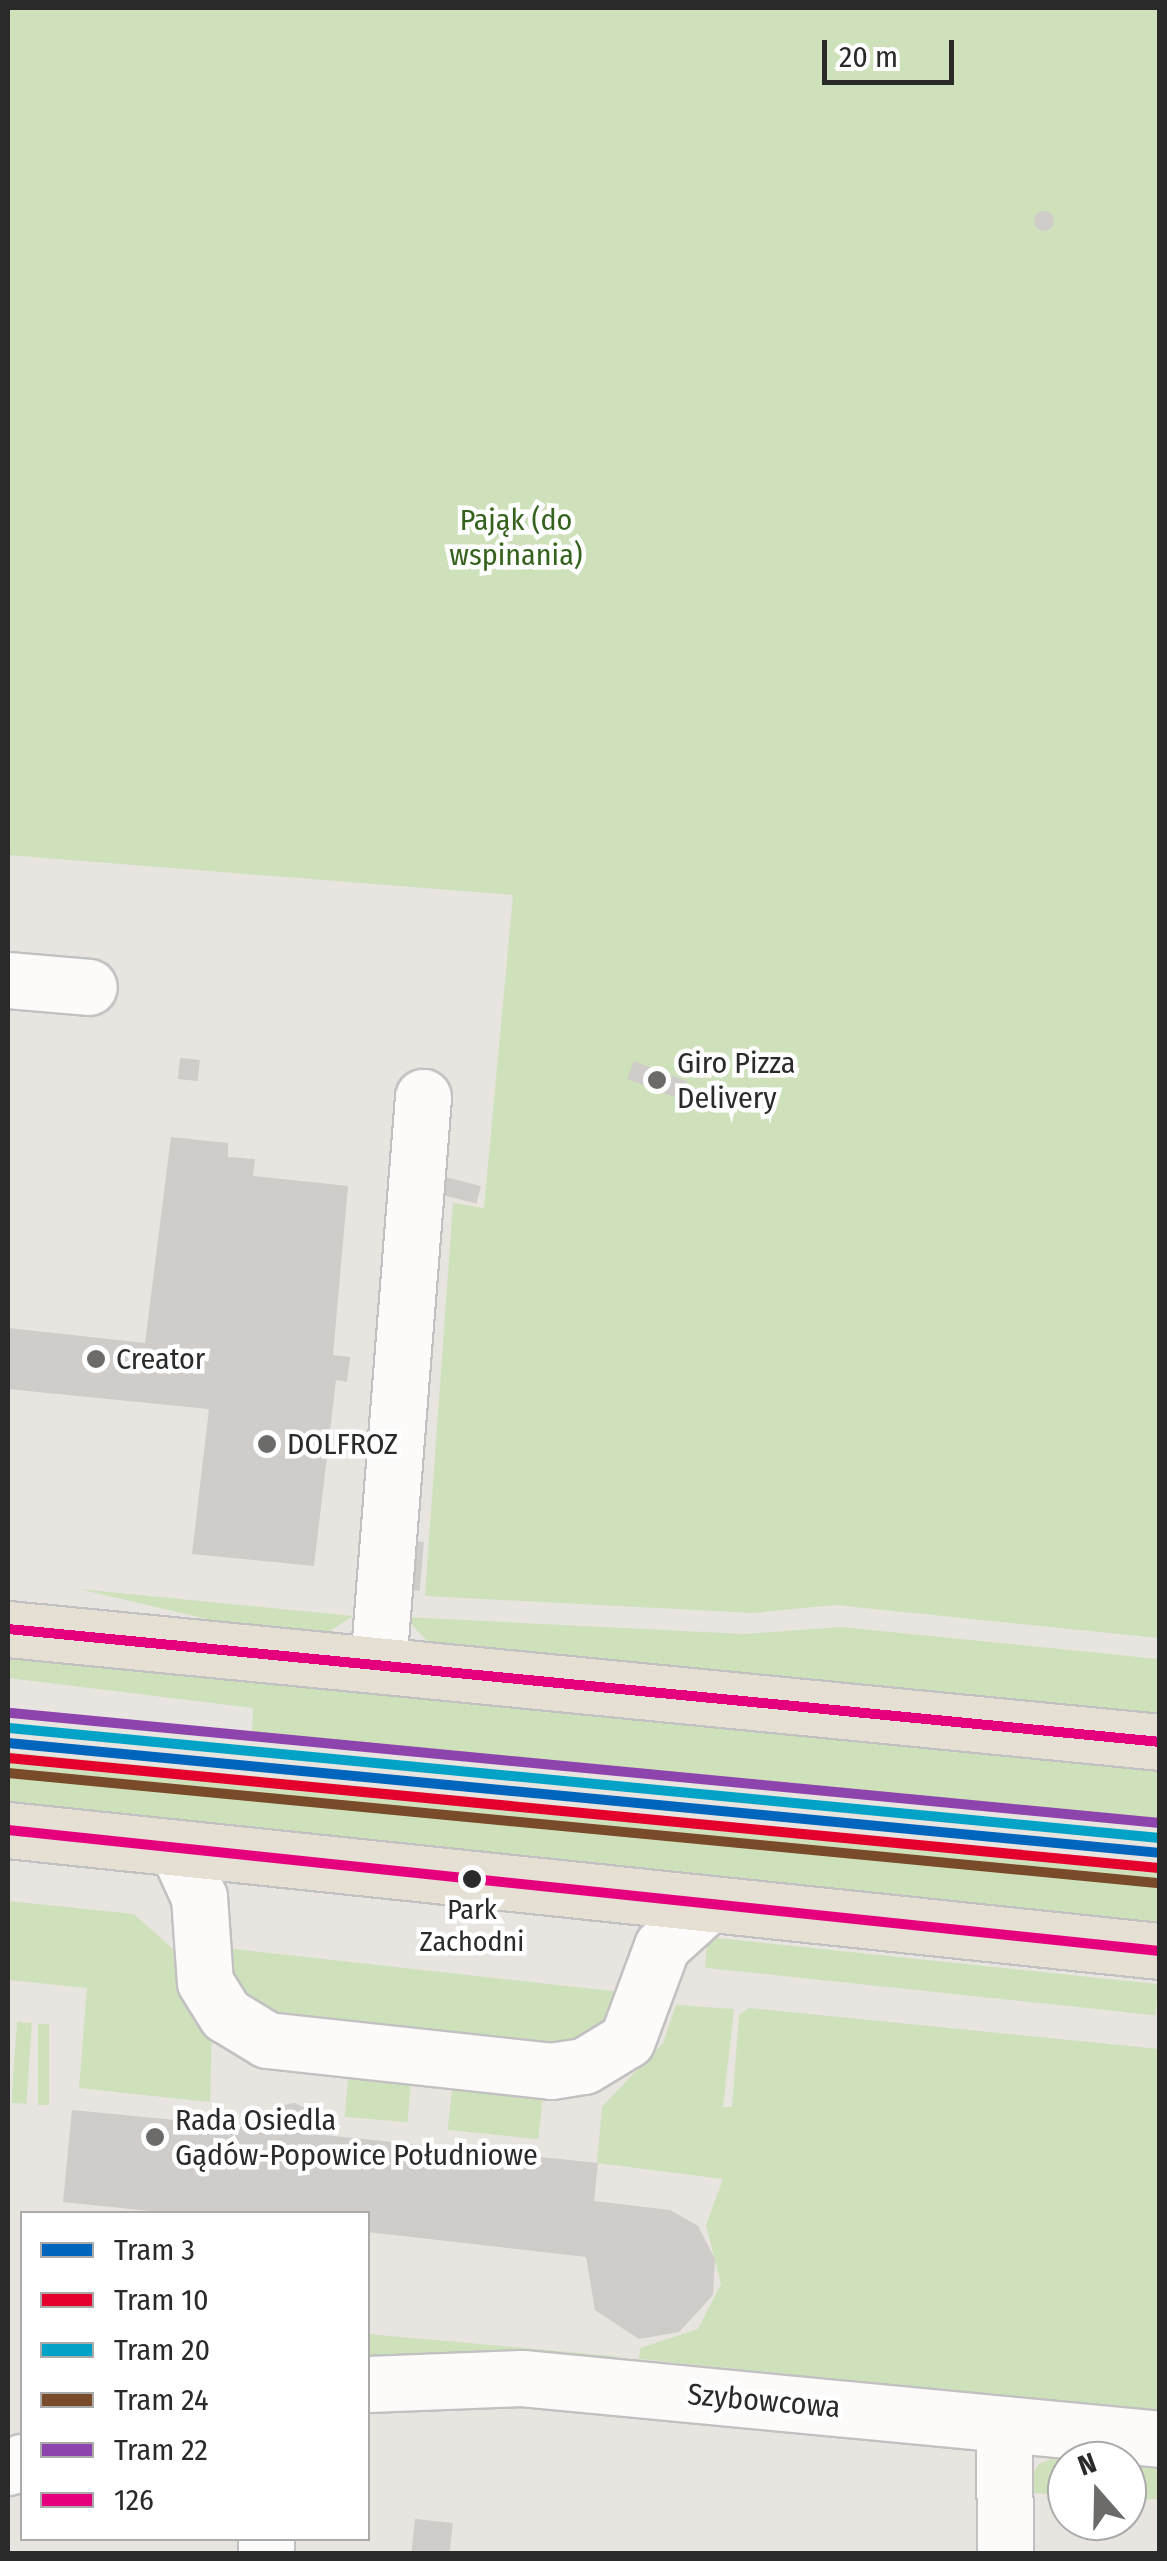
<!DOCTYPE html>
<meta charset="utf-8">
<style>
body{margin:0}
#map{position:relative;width:1167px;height:2561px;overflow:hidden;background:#e8e4e0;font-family:"Fira Sans Condensed",sans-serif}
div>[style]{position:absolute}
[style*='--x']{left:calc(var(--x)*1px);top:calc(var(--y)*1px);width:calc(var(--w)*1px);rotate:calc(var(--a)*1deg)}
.green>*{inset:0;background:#cfe1bb;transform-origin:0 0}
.building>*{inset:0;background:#cfccc9;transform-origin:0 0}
.round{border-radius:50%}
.roads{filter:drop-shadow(2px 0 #c2c1c1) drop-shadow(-2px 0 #c2c1c1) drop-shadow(0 2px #c2c1c1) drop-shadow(0 -2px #c2c1c1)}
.minor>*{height:55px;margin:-27.5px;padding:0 27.5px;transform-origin:27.5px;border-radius:27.5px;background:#fcfbfa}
.major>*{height:55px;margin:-27.5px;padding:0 27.5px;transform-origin:27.5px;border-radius:27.5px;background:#e5dfd4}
.bus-1>*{height:10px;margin:-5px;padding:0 5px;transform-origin:5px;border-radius:5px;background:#e5007d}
.tram-1>*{height:10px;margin:-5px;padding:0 5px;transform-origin:5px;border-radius:5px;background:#0065bd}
.tram-2>*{height:10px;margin:-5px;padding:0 5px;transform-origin:5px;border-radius:5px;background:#e4002b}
.tram-3>*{height:10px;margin:-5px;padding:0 5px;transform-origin:5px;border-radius:5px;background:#02a3c6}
.tram-4>*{height:10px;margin:-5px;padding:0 5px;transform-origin:5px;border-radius:5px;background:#7a4b2a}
.tram-5>*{height:10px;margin:-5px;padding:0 5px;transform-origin:5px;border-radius:5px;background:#8e44ad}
.dots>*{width:28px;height:28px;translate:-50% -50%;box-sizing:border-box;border:5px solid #fff;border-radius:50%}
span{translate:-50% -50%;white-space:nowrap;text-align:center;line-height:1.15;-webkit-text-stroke:9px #fff;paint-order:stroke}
.bus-label{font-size:28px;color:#2a2a2a}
.park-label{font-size:30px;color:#35631e}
.poi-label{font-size:30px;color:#2a2a2a}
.left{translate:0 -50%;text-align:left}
.street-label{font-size:30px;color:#2a2a2a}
.frame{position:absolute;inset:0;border:10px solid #2a2a2a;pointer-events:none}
.legend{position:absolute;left:20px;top:2211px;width:350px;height:330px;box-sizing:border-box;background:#fff;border:2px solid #aaa;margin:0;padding:12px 18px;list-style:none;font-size:30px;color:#2a2a2a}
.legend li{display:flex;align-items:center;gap:20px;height:50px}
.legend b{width:50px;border:2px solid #aaa}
.north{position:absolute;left:1047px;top:2441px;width:100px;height:100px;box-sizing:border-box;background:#fff;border:2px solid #aaa;border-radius:50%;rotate:340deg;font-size:28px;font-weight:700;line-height:40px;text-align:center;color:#2a2a2a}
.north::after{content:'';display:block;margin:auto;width:35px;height:45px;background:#6c6b6a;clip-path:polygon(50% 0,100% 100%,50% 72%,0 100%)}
.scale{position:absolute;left:822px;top:40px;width:132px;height:45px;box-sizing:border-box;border:5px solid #2a2a2a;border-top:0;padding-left:12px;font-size:30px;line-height:35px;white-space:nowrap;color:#2a2a2a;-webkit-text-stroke:8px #fff;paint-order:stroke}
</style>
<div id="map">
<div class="green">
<i style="clip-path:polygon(8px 8px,1159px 8px,1159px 1638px,835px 1605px,753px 1613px,425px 1596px,453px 1203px,484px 1208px,513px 895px,8px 855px)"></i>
<i style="clip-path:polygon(79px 1589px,353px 1616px,327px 1633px,220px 1622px)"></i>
<i style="clip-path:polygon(405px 1617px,744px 1634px,841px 1627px,1159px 1659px,1159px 1714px,429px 1643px)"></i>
<i style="clip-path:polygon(8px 1657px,1159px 1770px,1159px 1820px,252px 1733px,253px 1708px,8px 1678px)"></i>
<i style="clip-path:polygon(8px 1752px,1159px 1864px,1159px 1924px,8px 1802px)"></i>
<i style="clip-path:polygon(8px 1901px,134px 1914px,174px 1950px,179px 1991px,212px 2028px,210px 2102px,79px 2088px,87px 1988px,8px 1980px)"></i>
<i style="left:708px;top:1937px;width:453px;height:31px;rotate:6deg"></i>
<i style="clip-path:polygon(224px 1948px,630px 1993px,573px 2051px,273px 2020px,247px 2002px)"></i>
<i style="clip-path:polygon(676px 2005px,734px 2009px,723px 2107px,732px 2107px,739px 2015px,749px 2008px,1159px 2049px,1159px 2412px,639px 2359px,640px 2348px,698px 2329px,721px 2284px,706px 2225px,723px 2179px,597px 2163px,602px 2107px,663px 2043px)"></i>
<i style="left:17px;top:2022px;width:15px;height:81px;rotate:4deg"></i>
<i style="left:38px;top:2024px;width:11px;height:81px"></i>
<i style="left:348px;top:2079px;width:63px;height:38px;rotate:5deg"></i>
<i style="left:452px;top:2089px;width:91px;height:41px;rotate:6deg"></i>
<i style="clip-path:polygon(368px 2334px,624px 2357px,368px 2359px)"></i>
<i style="clip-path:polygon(1066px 2453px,1159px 2460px,1159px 2499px,1127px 2500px,1127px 2461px,1067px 2461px,1067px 2496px,1022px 2492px,1039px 2464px)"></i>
</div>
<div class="building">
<i class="round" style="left:1034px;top:211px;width:20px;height:20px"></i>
<i style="left:180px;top:1058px;width:20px;height:21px;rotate:6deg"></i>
<i style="left:634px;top:1061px;width:57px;height:19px;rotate:21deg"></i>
<i style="clip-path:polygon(171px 1137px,228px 1143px,228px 1157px,255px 1159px,253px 1176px,348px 1186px,333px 1355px,350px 1357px,347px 1382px,336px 1380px,314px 1566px,192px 1554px,209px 1409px,8px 1389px,8px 1328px,145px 1343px)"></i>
<i style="left:441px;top:1176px;width:41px;height:18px;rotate:14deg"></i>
<i style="left:400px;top:1540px;width:24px;height:49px;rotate:5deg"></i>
<i style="clip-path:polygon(295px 2103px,311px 2111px,314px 2134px,598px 2163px,594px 2201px,670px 2210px,698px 2226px,715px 2259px,713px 2295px,679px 2332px,639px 2339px,595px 2310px,586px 2257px,368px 2232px,368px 2214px,179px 2214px,63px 2202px,72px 2110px,268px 2129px,277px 2106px)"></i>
<i style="left:415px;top:2519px;width:38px;height:35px;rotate:6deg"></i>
</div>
<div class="roads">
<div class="minor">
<i style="--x:8;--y:980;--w:81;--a:4.9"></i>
<i style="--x:378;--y:1665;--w:570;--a:-85.47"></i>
<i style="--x:177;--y:1849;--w:53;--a:65.4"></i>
<i style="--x:199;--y:1897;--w:85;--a:86"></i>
<i style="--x:205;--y:1982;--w:39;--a:58"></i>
<i style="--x:226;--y:2015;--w:48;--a:31.4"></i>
<i style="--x:267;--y:2040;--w:286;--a:6.2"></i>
<i style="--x:551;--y:2071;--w:33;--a:-9"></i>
<i style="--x:584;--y:2066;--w:50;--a:-31.2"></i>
<i style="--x:627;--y:2040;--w:100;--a:-69.6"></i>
<i style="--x:662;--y:1946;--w:58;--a:-42.2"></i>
<i style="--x:368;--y:2384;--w:154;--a:-2.2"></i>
<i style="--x:522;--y:2378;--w:641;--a:5.46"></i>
<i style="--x:1004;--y:2424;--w:130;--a:89.6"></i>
<i style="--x:8;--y:2467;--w:15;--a:-20"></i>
<i style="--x:266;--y:2538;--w:16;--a:90"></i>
</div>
<div class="major">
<i style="--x:8;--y:1629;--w:1158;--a:5.6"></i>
<i style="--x:8;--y:1830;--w:1158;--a:6"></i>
</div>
</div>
<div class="bus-1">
<i style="--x:8;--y:1629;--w:1158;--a:5.6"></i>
<i style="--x:8;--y:1830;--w:1158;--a:6"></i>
</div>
<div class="tram-1">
<i style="--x:8;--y:1743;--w:1157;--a:5.45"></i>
</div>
<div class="tram-2">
<i style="--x:8;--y:1758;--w:1156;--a:5.46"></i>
</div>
<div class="tram-3">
<i style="--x:9;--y:1728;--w:1156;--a:5.46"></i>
</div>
<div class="tram-4">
<i style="--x:8;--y:1773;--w:1154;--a:5.47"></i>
</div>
<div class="tram-5">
<i style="--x:11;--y:1713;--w:1154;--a:5.47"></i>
</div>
<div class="dots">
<i style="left:657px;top:1080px;background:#6c6b6a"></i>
<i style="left:96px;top:1359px;background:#6c6b6a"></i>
<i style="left:267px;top:1444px;background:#6c6b6a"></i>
<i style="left:472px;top:1879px;background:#2a2a2a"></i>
<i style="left:155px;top:2137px;background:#6c6b6a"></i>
</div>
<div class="bus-label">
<span style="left:472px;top:1926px">Park<br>Zachodni</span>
</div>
<div class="park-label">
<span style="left:516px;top:537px">Pająk (do<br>wspinania)</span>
</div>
<div class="poi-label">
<span class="left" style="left:677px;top:1080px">Giro Pizza<br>Delivery</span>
<span class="left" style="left:116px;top:1359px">Creator</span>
<span class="left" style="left:287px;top:1444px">DOLFROZ</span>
<span class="left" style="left:175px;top:2137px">Rada Osiedla<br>Gądów-Popowice Południowe</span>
</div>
<div class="street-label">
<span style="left:764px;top:2401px;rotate:5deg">Szybowcowa</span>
</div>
<div class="frame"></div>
<ul class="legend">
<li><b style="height:12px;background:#0065bd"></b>Tram 3</li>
<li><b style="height:12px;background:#e4002b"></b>Tram 10</li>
<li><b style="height:12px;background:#02a3c6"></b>Tram 20</li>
<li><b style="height:12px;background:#7a4b2a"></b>Tram 24</li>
<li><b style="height:12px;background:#8e44ad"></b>Tram 22</li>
<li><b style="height:12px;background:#e5007d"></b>126</li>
</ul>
<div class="north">N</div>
<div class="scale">20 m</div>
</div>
